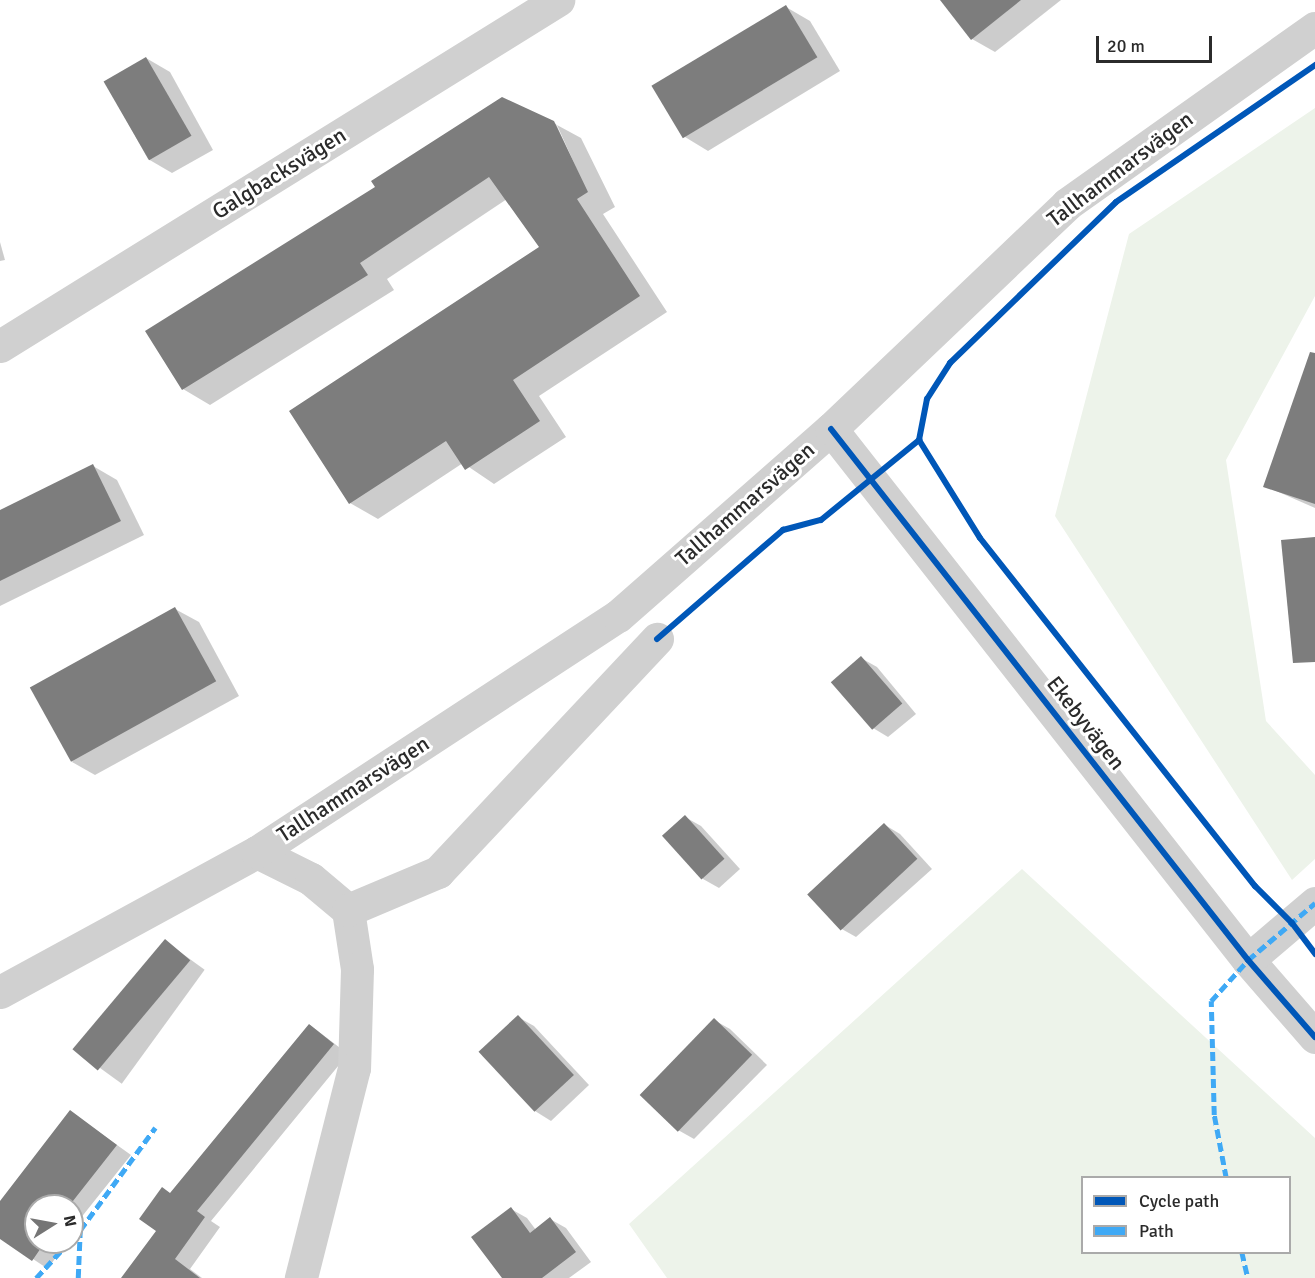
<!DOCTYPE html>
<meta charset="utf-8">
<style>
body{margin:0}
#map{position:relative;width:1315px;height:1278px;overflow:hidden;background:#fff;font-family:Signika,sans-serif}
div>[style]{position:absolute}
[style*='--x']{left:calc(var(--x)*1px);top:calc(var(--y)*1px);width:calc(var(--w)*1px);rotate:calc(var(--a)*1deg)}
.green>*{inset:0;background:#edf3ea}
.shadow>*{inset:0;background:#0003;transform-origin:0 0}
.building>*{inset:0;background:#7d7d7d;transform-origin:0 0}
.street>*{height:33px;margin:-16.5px;padding:0 16.5px;transform-origin:16.5px;border-radius:16.5px;background:#d0d0d0}
.quiet>*{height:4.5px;margin-top:-2.25px;transform-origin:0;background:repeating-linear-gradient(90deg,#3fa9f5 0 9px,transparent 0 13.5px)}
.cycleway>*{height:6px;margin:-3px;padding:0 3px;transform-origin:3px;border-radius:3px;background:#0057b8}
span{translate:-50% -50%;white-space:nowrap;text-align:center;line-height:1.15;-webkit-text-stroke:6px #fff;paint-order:stroke}
.street-label{font-size:22px;color:#2b2b2b}
.legend{position:absolute;left:1081px;top:1176px;width:210px;height:78px;box-sizing:border-box;background:#fff;border:2px solid #aaa;margin:0;padding:8px 10px;list-style:none;font-size:18px;color:#2b2b2b}
.legend li{display:flex;align-items:center;gap:12px;height:30px}
.legend b{width:30px;border:2px solid #aaa}
.north{position:absolute;left:24px;top:1194px;width:60px;height:60px;box-sizing:border-box;background:#fff;border:2px solid #aaa;border-radius:50%;rotate:79deg;font-size:16px;font-weight:700;line-height:24px;text-align:center;color:#2b2b2b}
.north::after{content:'';display:block;margin:auto;width:21px;height:27px;background:#757575;clip-path:polygon(50% 0,100% 100%,50% 72%,0 100%)}
.scale{position:absolute;left:1096px;top:36px;width:116px;height:27px;box-sizing:border-box;border:3px solid #2b2b2b;border-top:0;padding-left:8px;font-size:18px;line-height:21px;white-space:nowrap;color:#2b2b2b;-webkit-text-stroke:4px #fff;paint-order:stroke}
</style>
<div id="map">
<div class="green">
<i style="clip-path:polygon(1315px 108px,1315px 296px,1226px 460px,1266px 721px,1315px 775px,1315px 859px,1292px 880px,1055px 516px,1129px 234px)"></i>
<i style="clip-path:polygon(evenodd,1022px 869px,1315px 1138px,1315px 1278px,667px 1278px,629px 1224px,1022px 869px,1082px 1178px,1290px 1178px,1290px 1252px,1082px 1252px,1082px 1178px)"></i>
</div>
<div class="shadow">
<i style="clip-path:polygon(942px 0,1061px 0,995px 52px,972px 39px)"></i>
<i style="clip-path:polygon(786px 7px,810px 21px,840px 71px,708px 151px,685px 137px)"></i>
<i style="clip-path:polygon(146px 58px,170px 72px,213px 150px,172px 173px,148px 159px,105px 82px)"></i>
<i style="clip-path:polygon(502px 99px,556px 124px,590px 199px,557px 125px,581px 138px,615px 207px,603px 214px,667px 312px,539px 396px,566px 437px,494px 484px,463px 463px,378px 519px,350px 503px,541px 247px,507px 199px,387px 279px,394px 290px,210px 405px,183px 389px,377px 188px)"></i>
<i style="clip-path:polygon(0 242px,5px 260px,0 261px)"></i>
<i style="clip-path:polygon(1315px 390px,1315px 508px,1265px 486px)"></i>
<i style="clip-path:polygon(93px 466px,117px 480px,144px 535px,0 606px,0 512px)"></i>
<i style="clip-path:polygon(175px 609px,199px 622px,239px 696px,95px 775px,72px 762px)"></i>
<i style="clip-path:polygon(861px 658px,877px 667px,916px 714px,888px 737px,873px 728px)"></i>
<i style="clip-path:polygon(685px 817px,701px 826px,740px 869px,719px 888px,703px 879px)"></i>
<i style="clip-path:polygon(885px 825px,900px 834px,932px 869px,856px 937px,840px 928px,809px 893px)"></i>
<i style="left:165px;top:941px;width:49px;height:141px;rotate:36deg"></i>
<i style="clip-path:polygon(518px 1017px,534px 1026px,589px 1085px,551px 1121px,535px 1111px)"></i>
<i style="clip-path:polygon(714px 1020px,730px 1029px,767px 1065px,694px 1139px,678px 1130px,641px 1094px)"></i>
<i style="clip-path:polygon(310px 1025px,348px 1054px,211px 1221px,220px 1227px,190px 1269px,202px 1278px,138px 1278px,171px 1194px)"></i>
<i style="clip-path:polygon(71px 1112px,131px 1155px,72px 1229px,72px 1206px,36px 1206px,36px 1242px,66px 1242px,48px 1269px,0 1237px,0 1203px)"></i>
<i style="clip-path:polygon(511px 1209px,527px 1218px,536px 1230px,550px 1219px,566px 1228px,591px 1262px,569px 1278px,504px 1278px)"></i>
</div>
<div class="building">
<i style="clip-path:polygon(940px 0,1021px 0,971px 40px)"></i>
<i style="left:786px;top:5px;width:61px;height:157px;rotate:59deg"></i>
<i style="left:146px;top:57px;width:91px;height:49px;rotate:60deg"></i>
<i style="clip-path:polygon(502px 97px,554px 121px,588px 192px,577px 199px,640px 296px,513px 380px,540px 421px,465px 470px,446px 441px,349px 504px,289px 411px,539px 247px,489px 177px,360px 263px,368px 275px,182px 390px,145px 331px,375px 187px,371px 181px)"></i>
<i style="clip-path:polygon(1310px 352px,1315px 353px,1315px 504px,1263px 487px)"></i>
<i style="clip-path:polygon(93px 464px,121px 521px,0 581px,0 510px)"></i>
<i style="clip-path:polygon(1315px 537px,1315px 662px,1293px 663px,1281px 540px)"></i>
<i style="left:175px;top:607px;width:85px;height:166px;rotate:61deg"></i>
<i style="left:861px;top:656px;width:63px;height:40px;rotate:49deg"></i>
<i style="left:685px;top:815px;width:59px;height:31px;rotate:48deg"></i>
<i style="left:884px;top:823px;width:49px;height:105px;rotate:47deg"></i>
<i style="left:165px;top:939px;width:33px;height:144px;rotate:40deg"></i>
<i style="left:518px;top:1015px;width:82px;height:54px;rotate:47deg"></i>
<i style="left:714px;top:1018px;width:53px;height:107px;rotate:44deg"></i>
<i style="clip-path:polygon(309px 1024px,334px 1044px,197px 1211px,205px 1217px,175px 1259px,200px 1278px,121px 1278px,156px 1231px,139px 1219px,162px 1187px,170px 1193px)"></i>
<i style="clip-path:polygon(70px 1110px,117px 1145px,69px 1206px,36px 1206px,36px 1242px,45px 1242px,32px 1261px,0 1239px,0 1201px)"></i>
<i style="clip-path:polygon(511px 1207px,530px 1233px,550px 1217px,576px 1252px,542px 1278px,502px 1278px,471px 1237px)"></i>
</div>
<div class="street">
<i style="--x:0;--y:346;--w:657;--a:-31.8"></i>
<i style="--x:831;--y:429;--w:675;--a:51.86"></i>
<i style="--x:1248;--y:960;--w:102;--a:49"></i>
<i style="--x:257;--y:852;--w:60;--a:26.6"></i>
<i style="--x:311;--y:879;--w:48;--a:40"></i>
<i style="--x:348;--y:910;--w:60;--a:81.3"></i>
<i style="--x:357;--y:969;--w:99;--a:91.7"></i>
<i style="--x:354;--y:1068;--w:217;--a:104.2"></i>
<i style="--x:348;--y:910;--w:98;--a:-22.9"></i>
<i style="--x:438;--y:872;--w:320;--a:-46.8"></i>
<i style="--x:1248;--y:960;--w:88;--a:-40.4"></i>
<i style="--x:0;--y:992;--w:293;--a:-28.6"></i>
<i style="--x:257;--y:852;--w:431;--a:-33.2"></i>
<i style="--x:618;--y:616;--w:283;--a:-41.3"></i>
<i style="--x:831;--y:429;--w:326;--a:-43.6"></i>
<i style="--x:1067;--y:204;--w:304;--a:-35.4"></i>
</div>
<div class="quiet">
<i style="--x:1226;--y:1178;--w:64;--a:-100.8"></i>
<i style="--x:1214;--y:1115;--w:114;--a:-91.5"></i>
<i style="--x:1211;--y:1001;--w:55;--a:-47.9"></i>
<i style="--x:1248;--y:960;--w:88;--a:-40.4"></i>
<i style="--x:1242;--y:1252;--w:27;--a:77"></i>
<i style="--x:36;--y:1278;--w:49;--a:-47.5"></i>
<i style="--x:78;--y:1278;--w:48;--a:-87.6"></i>
<i style="--x:80;--y:1230;--w:127;--a:-53.7"></i>
</div>
<div class="cycleway">
<i style="--x:831;--y:429;--w:675;--a:51.86"></i>
<i style="--x:1248;--y:960;--w:102;--a:49"></i>
<i style="--x:919;--y:440;--w:42;--a:-79"></i>
<i style="--x:927;--y:399;--w:43;--a:-57.4"></i>
<i style="--x:950;--y:363;--w:231;--a:-44.1"></i>
<i style="--x:1116;--y:202;--w:242;--a:-34.5"></i>
<i style="--x:657;--y:639;--w:167;--a:-40.9"></i>
<i style="--x:783;--y:530;--w:39;--a:-15"></i>
<i style="--x:821;--y:520;--w:127;--a:-39.2"></i>
<i style="--x:919;--y:440;--w:115;--a:58.1"></i>
<i style="--x:980;--y:538;--w:444;--a:51.7"></i>
<i style="--x:1255;--y:886;--w:52;--a:45"></i>
<i style="--x:1292;--y:923;--w:39;--a:53"></i>
</div>
<div class="street-label">
<span style="left:1120px;top:169px;rotate:-37deg">Tallhammarsvägen</span>
<span style="left:279px;top:173px;rotate:-32deg">Galgbacksvägen</span>
<span style="left:745px;top:504px;rotate:-41deg">Tallhammarsvägen</span>
<span style="left:1086px;top:723px;rotate:52deg">Ekebyvägen</span>
<span style="left:353px;top:789px;rotate:-33deg">Tallhammarsvägen</span>
</div>
<ul class="legend">
<li><b style="height:8px;background:#0057b8"></b>Cycle path</li>
<li><b style="height:8px;background:#3fa9f5"></b>Path</li>
</ul>
<div class="north">N</div>
<div class="scale">20 m</div>
</div>
